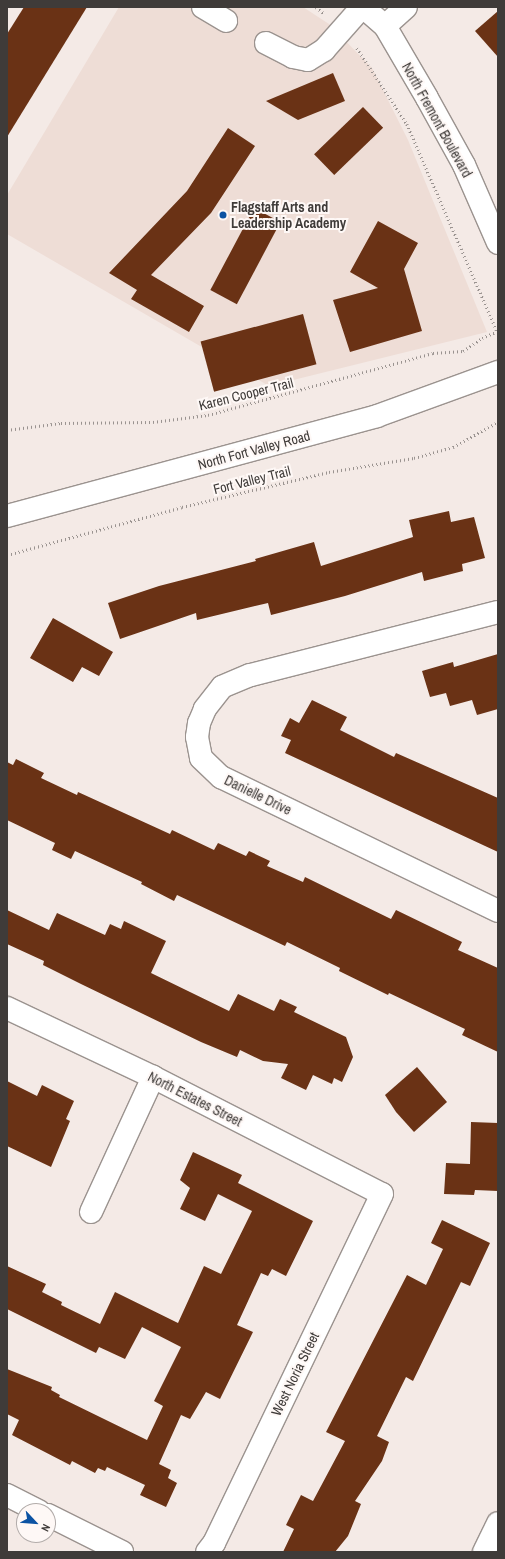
<!DOCTYPE html>
<style>
body{margin:0}
#map{position:relative;width:505px;height:1559px;overflow:hidden;background:#f4eae6;font-family:"Archivo Narrow",sans-serif}
div>[style]{position:absolute}
[style*='--x']{left:calc(var(--x)*1px);top:calc(var(--y)*1px);width:calc(var(--w)*1px);rotate:calc(var(--a)*1deg)}
.built>*{inset:0;background:#eeddd6}
.building>*{inset:0;background:#6a3215;transform-origin:0 0}
.path>*{height:2.5px;margin-top:-1.25px;transform-origin:0;background:repeating-linear-gradient(90deg,#9a9390 0 1px,transparent 0 4px)}
.roads{filter:drop-shadow(1px 0 #9b938f) drop-shadow(-1px 0 #9b938f) drop-shadow(0 1px #9b938f) drop-shadow(0 -1px #9b938f)}
.minor>*{height:22px;margin:-11px;padding:0 11px;transform-origin:11px;border-radius:11px;background:#fff}
.major>*{height:22px;margin:-11px;padding:0 11px;transform-origin:11px;border-radius:11px;background:#fff}
.dots>*{width:11px;height:11px;translate:-50% -50%;box-sizing:border-box;border:2px solid #fef8f6;border-radius:50%}
span{translate:-50% -50%;white-space:nowrap;text-align:center;line-height:1.15;-webkit-text-stroke:4px #fef8f6;paint-order:stroke}
.street-label{font-size:14px;color:#3f3b39}
.poi-label{font-size:14px;color:#3f3b39;font-weight:700}
.left{translate:0 -50%;text-align:left}
.frame{position:absolute;inset:0;border:8px solid #3f3b39;pointer-events:none}
.north{position:absolute;left:16px;top:1503px;width:40px;height:40px;box-sizing:border-box;background:#fef8f6;border:1px solid #b2acaa;border-radius:50%;rotate:116deg;font-size:11px;font-weight:700;line-height:16px;text-align:center;color:#3f3b39}
.north::after{content:'';display:block;margin:auto;width:14px;height:18px;background:#0c53a3;clip-path:polygon(50% 0,100% 100%,50% 72%,0 100%)}
</style>
<div id="map">
<div class="built">
<i style="clip-path:polygon(119px 7px,303px 7px,329px 24px,372px 68px,408px 140px,487px 332px,269px 386px,7px 234px,7px 195px)"></i>
</div>
<div class="building">
<i style="clip-path:polygon(24px 7px,87px 7px,7px 137px,7px 34px)"></i>
<i style="clip-path:polygon(498px 11px,498px 57px,475px 31px)"></i>
<i style="clip-path:polygon(333px 73px,345px 101px,298px 120px,266px 101px)"></i>
<i style="left:363px;top:107px;width:29px;height:68px;rotate:46deg"></i>
<i style="clip-path:polygon(228px 128px,255px 146px,211px 213px,151px 275px,204px 306px,189px 332px,131px 299px,137px 290px,109px 273px,187px 191px)"></i>
<i style="left:254px;top:208px;width:30px;height:93px;rotate:28deg"></i>
<i style="clip-path:polygon(378px 221px,418px 243px,404px 269px,422px 331px,350px 352px,333px 300px,378px 288px,350px 272px)"></i>
<i style="left:303px;top:314px;width:52px;height:106px;rotate:75deg"></i>
<i style="clip-path:polygon(449px 511px,451px 522px,474px 517px,485px 558px,462px 564px,463px 571px,424px 581px,422px 572px,345px 596px,271px 615px,268px 603px,197px 620px,196px 613px,120px 639px,108px 603px,159px 586px,256px 561px,255px 559px,314px 542px,321px 566px,413px 537px,409px 520px)"></i>
<i style="clip-path:polygon(53px 618px,113px 652px,99px 676px,82px 667px,73px 682px,30px 658px)"></i>
<i style="clip-path:polygon(498px 654px,498px 709px,477px 715px,472px 700px,450px 706px,446px 693px,430px 697px,422px 671px,453px 662px,454px 667px)"></i>
<i style="clip-path:polygon(312px 700px,347px 717px,340px 730px,394px 757px,396px 753px,498px 798px,498px 852px,285px 753px,291px 740px,281px 736px,290px 718px,299px 723px)"></i>
<i style="clip-path:polygon(16px 759px,44px 773px,41px 778px,77px 795px,78px 792px,170px 834px,172px 830px,214px 850px,218px 843px,246px 856px,249px 851px,270px 861px,267px 866px,303px 882px,305px 877px,391px 919px,396px 910px,462px 942px,458px 950px,498px 968px,498px 1052px,462px 1035px,465px 1029px,389px 993px,388px 995px,339px 971px,340px 968px,287px 942px,285px 946px,177px 895px,174px 901px,141px 884px,142px 882px,75px 851px,71px 859px,52px 850px,55px 843px,7px 820px,7px 762px,13px 765px)"></i>
<i style="clip-path:polygon(7px 910px,49px 930px,57px 913px,105px 935px,110px 924px,121px 929px,124px 921px,166px 941px,151px 973px,229px 1011px,238px 994px,274px 1011px,280px 999px,297px 1007px,294px 1012px,346px 1037px,353px 1057px,342px 1082px,334px 1078px,332px 1084px,313px 1075px,306px 1090px,281px 1078px,288px 1064px,263px 1061px,240px 1050px,237px 1057px,201px 1042px,81px 984px,43px 965px,44px 961px,7px 944px)"></i>
<i style="clip-path:polygon(417px 1067px,447px 1102px,414px 1132px,396px 1112px,385px 1095px)"></i>
<i style="clip-path:polygon(7px 1081px,37px 1096px,42px 1085px,74px 1101px,66px 1119px,70px 1121px,51px 1167px,7px 1146px)"></i>
<i style="clip-path:polygon(471px 1122px,498px 1123px,498px 1191px,475px 1190px,474px 1195px,444px 1194px,446px 1163px,470px 1164px)"></i>
<i style="clip-path:polygon(193px 1152px,242px 1175px,238px 1183px,313px 1221px,286px 1276px,272px 1269px,268px 1276px,261px 1273px,237px 1325px,253px 1332px,220px 1399px,206px 1392px,190px 1419px,181px 1415px,159px 1464px,171px 1470px,168px 1478px,177px 1483px,166px 1507px,140px 1495px,145px 1485px,107px 1467px,105px 1471px,98px 1468px,95px 1473px,72px 1461px,70px 1465px,12px 1435px,19px 1420px,7px 1414px,7px 1369px,52px 1387px,51px 1390px,60px 1395px,59px 1397px,147px 1440px,163px 1406px,154px 1401px,181px 1347px,142px 1327px,125px 1359px,99px 1347px,96px 1353px,7px 1309px,7px 1266px,46px 1284px,42px 1292px,62px 1302px,61px 1305px,100px 1324px,115px 1292px,178px 1323px,204px 1266px,221px 1274px,252px 1211px,218px 1194px,205px 1221px,180px 1209px,190px 1188px,180px 1180px)"></i>
<i style="clip-path:polygon(442px 1220px,490px 1243px,470px 1286px,461px 1282px,413px 1381px,406px 1377px,377px 1436px,389px 1442px,382px 1461px,355px 1501px,361px 1504px,348px 1536px,335px 1552px,283px 1552px,294px 1529px,286px 1525px,301px 1495px,313px 1501px,345px 1441px,326px 1432px,407px 1275px,426px 1285px,443px 1249px,431px 1243px)"></i>
</div>
<div class="path">
<i style="--x:316;--y:7;--w:11;--a:38"></i>
<i style="--x:357;--y:48;--w:91;--a:56.7"></i>
<i style="--x:407;--y:124;--w:226;--a:66.5"></i>
<i style="--x:7;--y:430;--w:54;--a:-7.4"></i>
<i style="--x:61;--y:423;--w:92;--a:-0.6"></i>
<i style="--x:153;--y:422;--w:55;--a:-7.3"></i>
<i style="--x:208;--y:415;--w:233;--a:-15.4"></i>
<i style="--x:433;--y:353;--w:30;--a:-4"></i>
<i style="--x:463;--y:351;--w:23;--a:-34"></i>
<i style="--x:482;--y:338;--w:17;--a:-24"></i>
<i style="--x:7;--y:555;--w:181;--a:-15.3"></i>
<i style="--x:182;--y:507;--w:151;--a:-13.4"></i>
<i style="--x:329;--y:472;--w:86;--a:-9.4"></i>
<i style="--x:414;--y:458;--w:41;--a:-15.8"></i>
<i style="--x:453;--y:447;--w:51;--a:-29.1"></i>
</div>
<div class="roads">
<div class="minor">
<i style="--x:203;--y:7;--w:27;--a:31"></i>
<i style="--x:363;--y:7;--w:29;--a:41"></i>
<i style="--x:385;--y:26;--w:83;--a:59.7"></i>
<i style="--x:427;--y:98;--w:77;--a:61.1"></i>
<i style="--x:464;--y:165;--w:85;--a:66.4"></i>
<i style="--x:385;--y:26;--w:28;--a:-42"></i>
<i style="--x:266;--y:43;--w:30;--a:27"></i>
<i style="--x:293;--y:57;--w:15;--a:11"></i>
<i style="--x:308;--y:60;--w:19;--a:-32"></i>
<i style="--x:324;--y:50;--w:57;--a:-48.5"></i>
<i style="--x:498;--y:612;--w:256;--a:165.7"></i>
<i style="--x:250;--y:675;--w:30;--a:157"></i>
<i style="--x:222;--y:687;--w:28;--a:128"></i>
<i style="--x:205;--y:709;--w:15;--a:113"></i>
<i style="--x:199;--y:723;--w:14;--a:98"></i>
<i style="--x:197;--y:737;--w:21;--a:79"></i>
<i style="--x:201;--y:758;--w:28;--a:44"></i>
<i style="--x:221;--y:777;--w:308;--a:25.8"></i>
<i style="--x:7;--y:1008;--w:161;--a:25.3"></i>
<i style="--x:153;--y:1077;--w:257;--a:27.1"></i>
<i style="--x:382;--y:1194;--w:387;--a:115.7"></i>
<i style="--x:214;--y:1543;--w:11;--a:128"></i>
<i style="--x:91;--y:1212;--w:149;--a:-65.3"></i>
<i style="--x:7;--y:1495;--w:36;--a:27"></i>
<i style="--x:48;--y:1515;--w:83;--a:26.6"></i>
<i style="--x:484;--y:1552;--w:32;--a:-64"></i>
</div>
<div class="major">
<i style="--x:7;--y:516;--w:383;--a:-15.1"></i>
<i style="--x:377;--y:416;--w:129;--a:-20"></i>
</div>
</div>
<div class="dots">
<i style="left:223px;top:215px;background:#0c53a3"></i>
</div>
<div class="street-label">
<span style="left:437px;top:120px;rotate:61deg">North Fremont Boulevard</span>
<span style="left:246px;top:394px;rotate:-14deg">Karen Cooper Trail</span>
<span style="left:254px;top:450px;rotate:-15deg">North Fort Valley Road</span>
<span style="left:252px;top:480px;rotate:-14deg">Fort Valley Trail</span>
<span style="left:258px;top:795px;rotate:26deg">Danielle Drive</span>
<span style="left:195px;top:1099px;rotate:27deg">North Estates Street</span>
<span style="left:295px;top:1374px;rotate:-64deg">West Noria Street</span>
</div>
<div class="poi-label">
<span class="left" style="left:231px;top:215px">Flagstaff Arts and<br>Leadership Academy</span>
</div>
<div class="frame"></div>
<div class="north">N</div>
</div>
